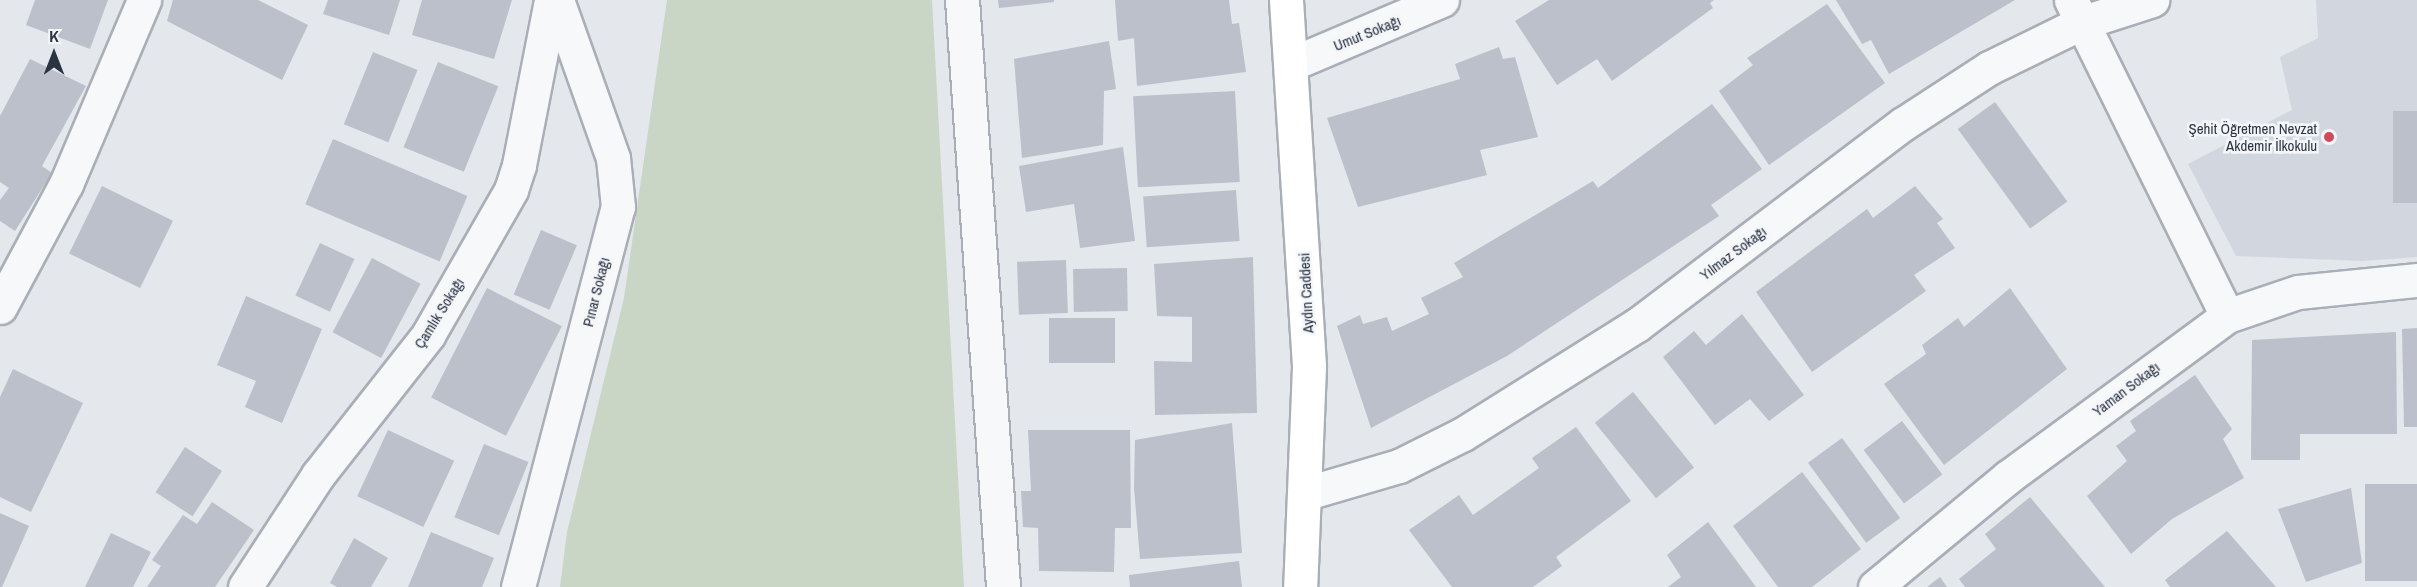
<!DOCTYPE html>
<meta charset="utf-8">
<style>
body{margin:0}
#map{position:relative;width:2417px;height:587px;overflow:hidden;background:#e4e7ec;font-family:"Archivo Narrow",sans-serif}
div>[style]{position:absolute}
[style*='--x']{left:calc(var(--x)*1px);top:calc(var(--y)*1px);width:calc(var(--w)*1px);rotate:calc(var(--a)*1deg)}
.built>*{inset:0;background:#d2d6de}
.green>*{inset:0;background:#c9d6c5}
.building>*{inset:0;background:#bbc0ca;transform-origin:0 0}
.roads{filter:drop-shadow(2px 0 #a9aeb7) drop-shadow(-2px 0 #a9aeb7) drop-shadow(0 2px #a9aeb7) drop-shadow(0 -2px #a9aeb7)}
.street>*{height:33px;margin:-16.5px;padding:0 16.5px;transform-origin:16.5px;border-radius:16.5px;background:#f7f8fa}
.secondary>*{height:33px;margin:-16.5px;padding:0 16.5px;transform-origin:16.5px;border-radius:16.5px;background:#fff}
.dots>*{width:16px;height:16px;translate:-50% -50%;box-sizing:border-box;border:3px solid #f4f6f9;border-radius:50%}
span{translate:-50% -50%;white-space:nowrap;text-align:center;line-height:1.15;-webkit-text-stroke:5px #f4f6f9;paint-order:stroke}
.street-label{font-size:15px;color:#2b3445}
.poi-label{font-size:15px;color:#2b3445}
.right{translate:-100% -50%;text-align:right}
.north{position:absolute;left:24px;top:24px;width:60px;height:60px;-webkit-text-stroke:4px #f4f6f9;paint-order:stroke;rotate:0deg;font-size:16px;font-weight:700;line-height:24px;text-align:center;color:#2b3445}
.north::after{content:'';display:block;margin:auto;width:21px;height:27px;background:#2b3445;clip-path:polygon(50% 0,100% 100%,50% 72%,0 100%)}
</style>
<div id="map">
<div class="built">
<i style="clip-path:polygon(2316px 0,2417px 0,2417px 257px,2363px 261px,2236px 256px,2188px 164px,2292px 110px,2280px 57px,2318px 38px)"></i>
</div>
<div class="green">
<i style="clip-path:polygon(667px 0,932px 0,964px 587px,560px 587px,567px 532px,624px 298px)"></i>
</div>
<div class="building">
<i style="clip-path:polygon(35px 0,108px 0,90px 49px,26px 25px)"></i>
<i style="clip-path:polygon(173px 0,258px 0,308px 25px,282px 80px,167px 21px)"></i>
<i style="clip-path:polygon(328px 0,400px 0,389px 35px,323px 14px)"></i>
<i style="clip-path:polygon(422px 0,512px 0,494px 59px,412px 35px)"></i>
<i style="clip-path:polygon(998px 0,1054px 0,1054px 2px,999px 8px)"></i>
<i style="clip-path:polygon(1115px 0,1229px 0,1232px 24px,1239px 23px,1246px 72px,1137px 86px,1134px 38px,1118px 41px)"></i>
<i style="clip-path:polygon(1549px 0,1714px 0,1710px 3px,1713px 8px,1612px 81px,1597px 59px,1557px 85px,1515px 21px)"></i>
<i style="clip-path:polygon(1836px 0,2015px 0,1889px 74px,1871px 40px,1862px 44px)"></i>
<i style="clip-path:polygon(1827px 4px,1885px 83px,1769px 165px,1719px 91px,1753px 65px,1747px 58px)"></i>
<i style="clip-path:polygon(1109px 41px,1116px 89px,1104px 91px,1103px 145px,1022px 158px,1014px 59px)"></i>
<i style="clip-path:polygon(1499px 47px,1503px 59px,1515px 57px,1538px 137px,1480px 150px,1487px 175px,1358px 207px,1327px 118px,1460px 79px,1455px 64px)"></i>
<i style="left:373px;top:52px;width:48px;height:78px;rotate:22deg"></i>
<i style="clip-path:polygon(30px 59px,86px 86px,42px 166px,52px 173px,15px 231px,0 221px,0 200px,9px 188px,0 182px,0 116px)"></i>
<i style="left:438px;top:62px;width:65px;height:92px;rotate:22deg"></i>
<i style="left:1235px;top:91px;width:91px;height:102px;rotate:87deg"></i>
<i style="left:1995px;top:102px;width:123px;height:46px;rotate:54deg"></i>
<i style="clip-path:polygon(1712px 104px,1762px 169px,1711px 205px,1719px 216px,1507px 356px,1371px 428px,1337px 326px,1360px 315px,1363px 324px,1387px 317px,1392px 331px,1429px 314px,1421px 298px,1463px 277px,1454px 263px,1593px 181px,1598px 188px)"></i>
<i style="left:2393px;top:111px;width:24px;height:92px"></i>
<i style="left:333px;top:139px;width:146px;height:71px;rotate:23deg"></i>
<i style="clip-path:polygon(1123px 147px,1135px 241px,1080px 248px,1074px 204px,1026px 212px,1019px 166px)"></i>
<i style="left:102px;top:186px;width:79px;height:75px;rotate:26deg"></i>
<i style="clip-path:polygon(1915px 186px,1943px 219px,1937px 223px,1955px 248px,1914px 275px,1926px 291px,1812px 372px,1756px 292px,1867px 209px,1873px 218px)"></i>
<i style="left:1236px;top:190px;width:51px;height:93px;rotate:86deg"></i>
<i style="left:541px;top:230px;width:39px;height:70px;rotate:23deg"></i>
<i style="left:320px;top:243px;width:38px;height:58px;rotate:25deg"></i>
<i style="clip-path:polygon(1253px 257px,1257px 413px,1155px 415px,1154px 361px,1192px 362px,1192px 317px,1157px 316px,1154px 264px)"></i>
<i style="left:372px;top:258px;width:55px;height:84px;rotate:28deg"></i>
<i style="left:1066px;top:260px;width:53px;height:49px;rotate:88deg"></i>
<i style="left:1127px;top:268px;width:43px;height:54px;rotate:89deg"></i>
<i style="left:487px;top:288px;width:84px;height:123px;rotate:27deg"></i>
<i style="clip-path:polygon(2010px 288px,2067px 369px,1944px 465px,1884px 384px,1926px 354px,1922px 345px,1958px 318px,1964px 327px)"></i>
<i style="clip-path:polygon(246px 296px,322px 329px,282px 423px,245px 407px,256px 381px,217px 365px)"></i>
<i style="clip-path:polygon(1742px 314px,1804px 395px,1769px 421px,1750px 399px,1715px 425px,1663px 357px,1694px 331px,1706px 345px)"></i>
<i style="left:1115px;top:318px;width:45px;height:66px;rotate:90deg"></i>
<i style="clip-path:polygon(2417px 328px,2417px 427px,2404px 427px,2402px 329px)"></i>
<i style="clip-path:polygon(2396px 332px,2397px 434px,2300px 434px,2300px 460px,2251px 460px,2252px 340px)"></i>
<i style="clip-path:polygon(13px 369px,83px 403px,31px 512px,0 497px,0 397px)"></i>
<i style="clip-path:polygon(2195px 375px,2232px 429px,2223px 439px,2244px 478px,2172px 519px,2131px 554px,2087px 496px,2127px 461px,2116px 446px,2136px 431px,2130px 421px)"></i>
<i style="left:1633px;top:392px;width:97px;height:49px;rotate:51deg"></i>
<i style="left:1902px;top:421px;width:67px;height:48px;rotate:53deg"></i>
<i style="clip-path:polygon(1232px 423px,1242px 553px,1140px 559px,1134px 488px,1135px 440px)"></i>
<i style="clip-path:polygon(1576px 427px,1631px 501px,1556px 557px,1562px 566px,1533px 587px,1452px 587px,1409px 530px,1459px 495px,1473px 515px,1539px 468px,1532px 458px)"></i>
<i style="left:388px;top:430px;width:73px;height:73px;rotate:25deg"></i>
<i style="clip-path:polygon(1028px 430px,1130px 430px,1131px 528px,1115px 528px,1114px 572px,1039px 571px,1038px 528px,1023px 527px,1021px 491px,1031px 491px)"></i>
<i style="left:1842px;top:438px;width:99px;height:42px;rotate:54deg"></i>
<i style="left:484px;top:444px;width:48px;height:79px;rotate:22deg"></i>
<i style="left:185px;top:447px;width:44px;height:54px;rotate:33deg"></i>
<i style="clip-path:polygon(1802px 472px,1861px 549px,1812px 587px,1778px 587px,1733px 526px)"></i>
<i style="left:2417px;top:484px;width:97px;height:52px;rotate:90deg"></i>
<i style="clip-path:polygon(2351px 488px,2362px 563px,2306px 582px,2278px 509px)"></i>
<i style="clip-path:polygon(2030px 497px,2105px 587px,1965px 587px,1959px 579px,1996px 549px,1985px 534px)"></i>
<i style="clip-path:polygon(212px 502px,254px 530px,215px 587px,147px 587px,161px 566px,152px 560px,183px 515px,197px 524px)"></i>
<i style="clip-path:polygon(0 513px,29px 526px,2px 587px,0 587px)"></i>
<i style="clip-path:polygon(1708px 522px,1756px 587px,1668px 587px,1681px 577px,1667px 555px)"></i>
<i style="clip-path:polygon(2227px 531px,2276px 587px,2170px 587px,2165px 580px)"></i>
<i style="clip-path:polygon(431px 532px,494px 558px,482px 587px,408px 587px)"></i>
<i style="clip-path:polygon(111px 533px,151px 552px,133px 587px,85px 587px)"></i>
<i style="clip-path:polygon(354px 538px,388px 558px,371px 587px,337px 587px,330px 583px)"></i>
<i style="clip-path:polygon(1239px 561px,1242px 587px,1130px 587px,1129px 575px)"></i>
<i style="clip-path:polygon(1940px 577px,1947px 587px,1927px 587px)"></i>
</div>
<div class="roads">
<div class="street">
<i style="--x:962;--y:0;--w:588;--a:86"></i>
<i style="--x:2071;--y:0;--w:352;--a:63.7"></i>
<i style="--x:1291;--y:64;--w:164;--a:-23"></i>
<i style="--x:0;--y:307;--w:140;--a:-61.8"></i>
<i style="--x:66;--y:184;--w:200;--a:-67"></i>
<i style="--x:1307;--y:493;--w:96;--a:-16.4"></i>
<i style="--x:1399;--y:466;--w:72;--a:-26.6"></i>
<i style="--x:1463;--y:434;--w:205;--a:-32.1"></i>
<i style="--x:1637;--y:325;--w:333;--a:-37.1"></i>
<i style="--x:1903;--y:124;--w:103;--a:-33.1"></i>
<i style="--x:1989;--y:68;--w:102;--a:-26.1"></i>
<i style="--x:2081;--y:23;--w:75;--a:-17.9"></i>
<i style="--x:245;--y:587;--w:134;--a:-56.9"></i>
<i style="--x:318;--y:475;--w:178;--a:-51.8"></i>
<i style="--x:428;--y:335;--w:167;--a:-60.2"></i>
<i style="--x:511;--y:190;--w:26;--a:-72"></i>
<i style="--x:519;--y:165;--w:168;--a:-79"></i>
<i style="--x:518;--y:587;--w:393;--a:-75.3"></i>
<i style="--x:618;--y:207;--w:49;--a:-95.8"></i>
<i style="--x:613;--y:158;--w:168;--a:-109.5"></i>
<i style="--x:1875;--y:587;--w:173;--a:-39.6"></i>
<i style="--x:2008;--y:477;--w:272;--a:-36.3"></i>
<i style="--x:2227;--y:316;--w:75;--a:-18.7"></i>
<i style="--x:2298;--y:292;--w:120;--a:-5.8"></i>
</div>
<div class="secondary">
<i style="--x:1286;--y:0;--w:368;--a:86.4"></i>
<i style="--x:1309;--y:367;--w:220;--a:92.3"></i>
</div>
</div>
<div class="dots">
<i style="left:2329px;top:137px;background:#d1495b"></i>
</div>
<div class="street-label">
<span style="left:1367px;top:33px;rotate:-22deg">Umut Sokağı</span>
<span style="left:1733px;top:253px;rotate:-37deg">Yılmaz Sokağı</span>
<span style="left:596px;top:292px;rotate:-76deg">Pınar Sokağı</span>
<span style="left:1306px;top:293px;rotate:-93deg">Aydın Caddesi</span>
<span style="left:439px;top:313px;rotate:-58deg">Çamlık Sokağı</span>
<span style="left:2126px;top:389px;rotate:-37deg">Yaman Sokağı</span>
</div>
<div class="poi-label">
<span class="right" style="left:2317px;top:137px">Şehit Öğretmen Nevzat<br>Akdemir İlkokulu</span>
</div>
<div class="north">K</div>
</div>
